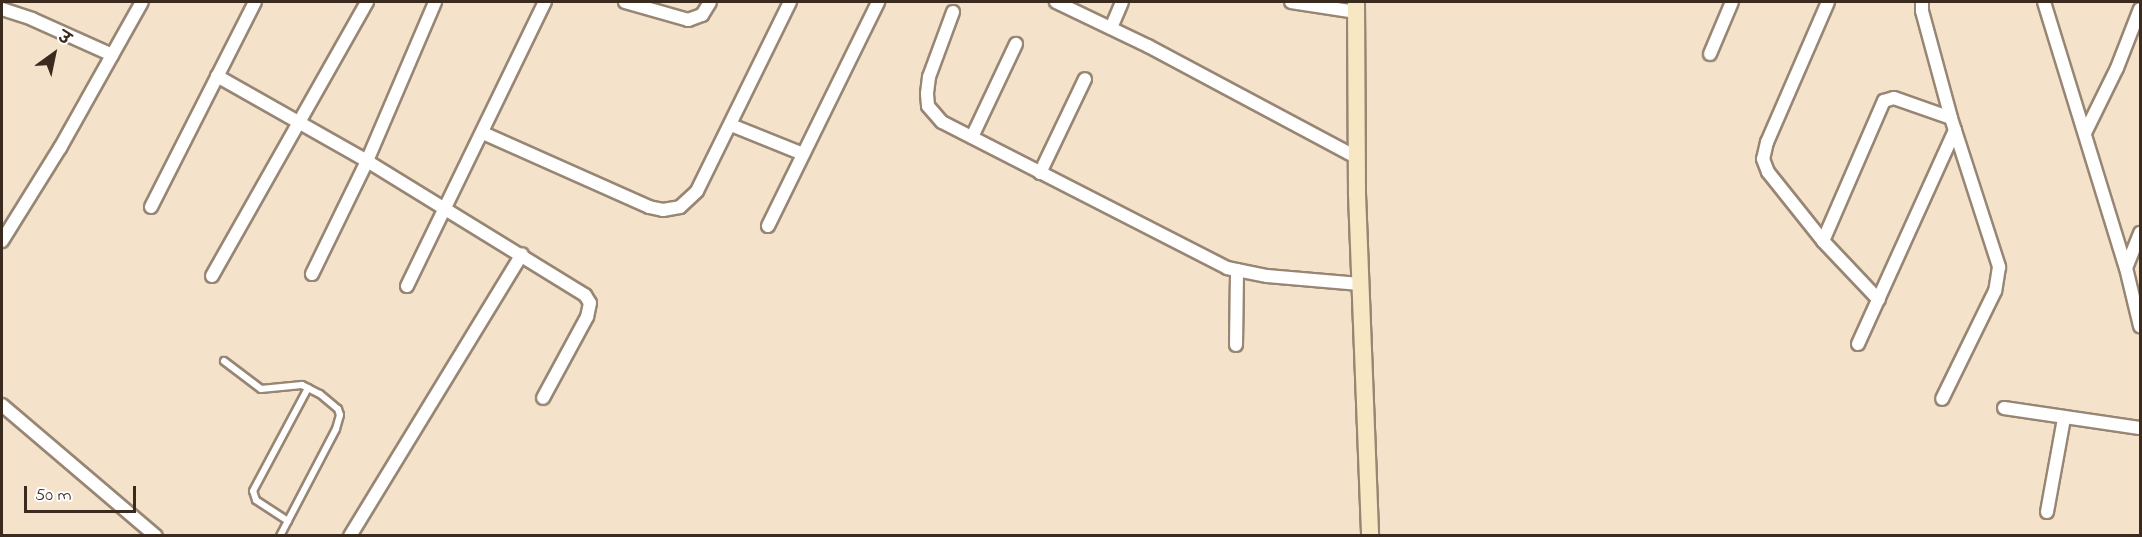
<!DOCTYPE html>
<meta charset="utf-8">
<style>
body{margin:0}
#map{position:relative;width:2142px;height:537px;overflow:hidden;background:#f4e2ca;font-family:"Indie Flower","Playpen Sans Deva",sans-serif}
div>[style]{position:absolute}
[style*='--x']{left:calc(var(--x)*1px);top:calc(var(--y)*1px);width:calc(var(--w)*1px);rotate:calc(var(--a)*1deg)}
.roads{filter:drop-shadow(2px 0 #988674) drop-shadow(-2px 0 #988674) drop-shadow(0 2px #988674) drop-shadow(0 -2px #988674)}
.lane>*{height:6px;margin:-3px;padding:0 3px;transform-origin:3px;border-radius:3px;background:#fff}
.street>*{height:12px;margin:-6px;padding:0 6px;transform-origin:6px;border-radius:6px;background:#fff}
.secondary>*{height:16px;margin:-8px;padding:0 8px;transform-origin:8px;border-radius:8px;background:#f7e8c3}
span{translate:-50% -50%;white-space:nowrap;text-align:center;line-height:1.15;-webkit-text-stroke:6px #fff;paint-order:stroke}
.frame{position:absolute;inset:0;border:3px solid #3b2a1e;pointer-events:none}
.north{position:absolute;left:24px;top:24px;width:60px;height:60px;-webkit-text-stroke:4px #fff;paint-order:stroke;rotate:33deg;font-size:16px;font-weight:700;line-height:24px;text-align:center;color:#3b2a1e}
.north::after{content:'';display:block;margin:auto;width:21px;height:27px;background:#3b2a1e;clip-path:polygon(50% 0,100% 100%,50% 72%,0 100%)}
.scale{position:absolute;left:24px;top:486px;width:112px;height:27px;box-sizing:border-box;border:3px solid #3b2a1e;border-top:0;padding-left:8px;font-size:18px;line-height:21px;white-space:nowrap;color:#3b2a1e;-webkit-text-stroke:4px #fff;paint-order:stroke}
</style>
<div id="map">
<div class="roads">
<div class="lane">
<i style="--x:224;--y:361;--w:46;--a:37.1"></i>
<i style="--x:261;--y:389;--w:41;--a:-5.6"></i>
<i style="--x:302;--y:385;--w:20;--a:27"></i>
<i style="--x:320;--y:394;--w:23;--a:40"></i>
<i style="--x:338;--y:409;--w:6;--a:72"></i>
<i style="--x:340;--y:415;--w:15;--a:106"></i>
<i style="--x:336;--y:429;--w:121;--a:117.6"></i>
<i style="--x:288;--y:521;--w:38;--a:-147"></i>
<i style="--x:256;--y:500;--w:9;--a:-108"></i>
<i style="--x:253;--y:491;--w:117;--a:-61.9"></i>
</div>
<div class="street">
<i style="--x:625;--y:2;--w:66;--a:15.9"></i>
<i style="--x:688;--y:20;--w:15;--a:-20"></i>
<i style="--x:702;--y:15;--w:15;--a:-58"></i>
<i style="--x:1056;--y:2;--w:102;--a:25.6"></i>
<i style="--x:1148;--y:46;--w:236;--a:28.1"></i>
<i style="--x:1291;--y:2;--w:66;--a:8.7"></i>
<i style="--x:1828;--y:2;--w:153;--a:113.5"></i>
<i style="--x:1767;--y:142;--w:17;--a:103"></i>
<i style="--x:1763;--y:159;--w:14;--a:69"></i>
<i style="--x:1768;--y:172;--w:88;--a:51.4"></i>
<i style="--x:1823;--y:241;--w:81;--a:46.5"></i>
<i style="--x:1922;--y:2;--w:9;--a:90"></i>
<i style="--x:1922;--y:11;--w:111;--a:74.8"></i>
<i style="--x:1951;--y:118;--w:157;--a:72.1"></i>
<i style="--x:1999;--y:267;--w:24;--a:99"></i>
<i style="--x:1995;--y:291;--w:120;--a:116.1"></i>
<i style="--x:2044;--y:2;--w:278;--a:72.9"></i>
<i style="--x:2126;--y:268;--w:60;--a:76.4"></i>
<i style="--x:2;--y:9;--w:32;--a:18"></i>
<i style="--x:32;--y:19;--w:88;--a:24.2"></i>
<i style="--x:953;--y:12;--w:69;--a:110.3"></i>
<i style="--x:929;--y:77;--w:17;--a:97"></i>
<i style="--x:927;--y:94;--w:12;--a:85"></i>
<i style="--x:928;--y:106;--w:21;--a:49"></i>
<i style="--x:942;--y:122;--w:320;--a:27.1"></i>
<i style="--x:1227;--y:268;--w:41;--a:11.3"></i>
<i style="--x:1267;--y:276;--w:93;--a:4.9"></i>
<i style="--x:1111;--y:28;--w:28;--a:-67"></i>
<i style="--x:1710;--y:54;--w:56;--a:-67.1"></i>
<i style="--x:217;--y:76;--w:172;--a:29.5"></i>
<i style="--x:367;--y:161;--w:256;--a:31.6"></i>
<i style="--x:585;--y:295;--w:9;--a:58"></i>
<i style="--x:590;--y:303;--w:14;--a:102"></i>
<i style="--x:587;--y:317;--w:92;--a:118.5"></i>
<i style="--x:731;--y:125;--w:78;--a:21.9"></i>
<i style="--x:483;--y:133;--w:182;--a:24"></i>
<i style="--x:649;--y:207;--w:14;--a:12"></i>
<i style="--x:663;--y:210;--w:17;--a:-10"></i>
<i style="--x:680;--y:207;--w:23;--a:-43"></i>
<i style="--x:697;--y:191;--w:211;--a:-63.8"></i>
<i style="--x:2085;--y:133;--w:72;--a:-63.8"></i>
<i style="--x:2117;--y:68;--w:63;--a:-68.7"></i>
<i style="--x:972;--y:137;--w:103;--a:-64.7"></i>
<i style="--x:1040;--y:173;--w:104;--a:-64.4"></i>
<i style="--x:151;--y:207;--w:230;--a:-63.1"></i>
<i style="--x:768;--y:226;--w:250;--a:-63.8"></i>
<i style="--x:2;--y:241;--w:110;--a:-58.1"></i>
<i style="--x:60;--y:148;--w:167;--a:-60.7"></i>
<i style="--x:1823;--y:241;--w:153;--a:-66.5"></i>
<i style="--x:1884;--y:101;--w:10;--a:-17"></i>
<i style="--x:1894;--y:98;--w:60;--a:19.3"></i>
<i style="--x:2126;--y:268;--w:38;--a:-68"></i>
<i style="--x:312;--y:274;--w:126;--a:-64"></i>
<i style="--x:367;--y:161;--w:173;--a:-66.8"></i>
<i style="--x:212;--y:276;--w:315;--a:-60.5"></i>
<i style="--x:407;--y:286;--w:316;--a:-64.1"></i>
<i style="--x:1858;--y:344;--w:235;--a:-65.6"></i>
<i style="--x:1236;--y:345;--w:75;--a:-89.2"></i>
<i style="--x:2;--y:405;--w:202;--a:40.4"></i>
<i style="--x:2004;--y:408;--w:137;--a:8.4"></i>
<i style="--x:2047;--y:512;--w:96;--a:-79.7"></i>
<i style="--x:350;--y:536;--w:330;--a:-58.6"></i>
</div>
<div class="secondary">
<i style="--x:1356;--y:2;--w:192;--a:89.7"></i>
<i style="--x:1357;--y:194;--w:342;--a:87.8"></i>
</div>
</div>
<div class="frame"></div>
<div class="north">उ</div>
<div class="scale">50 m</div>
</div>
